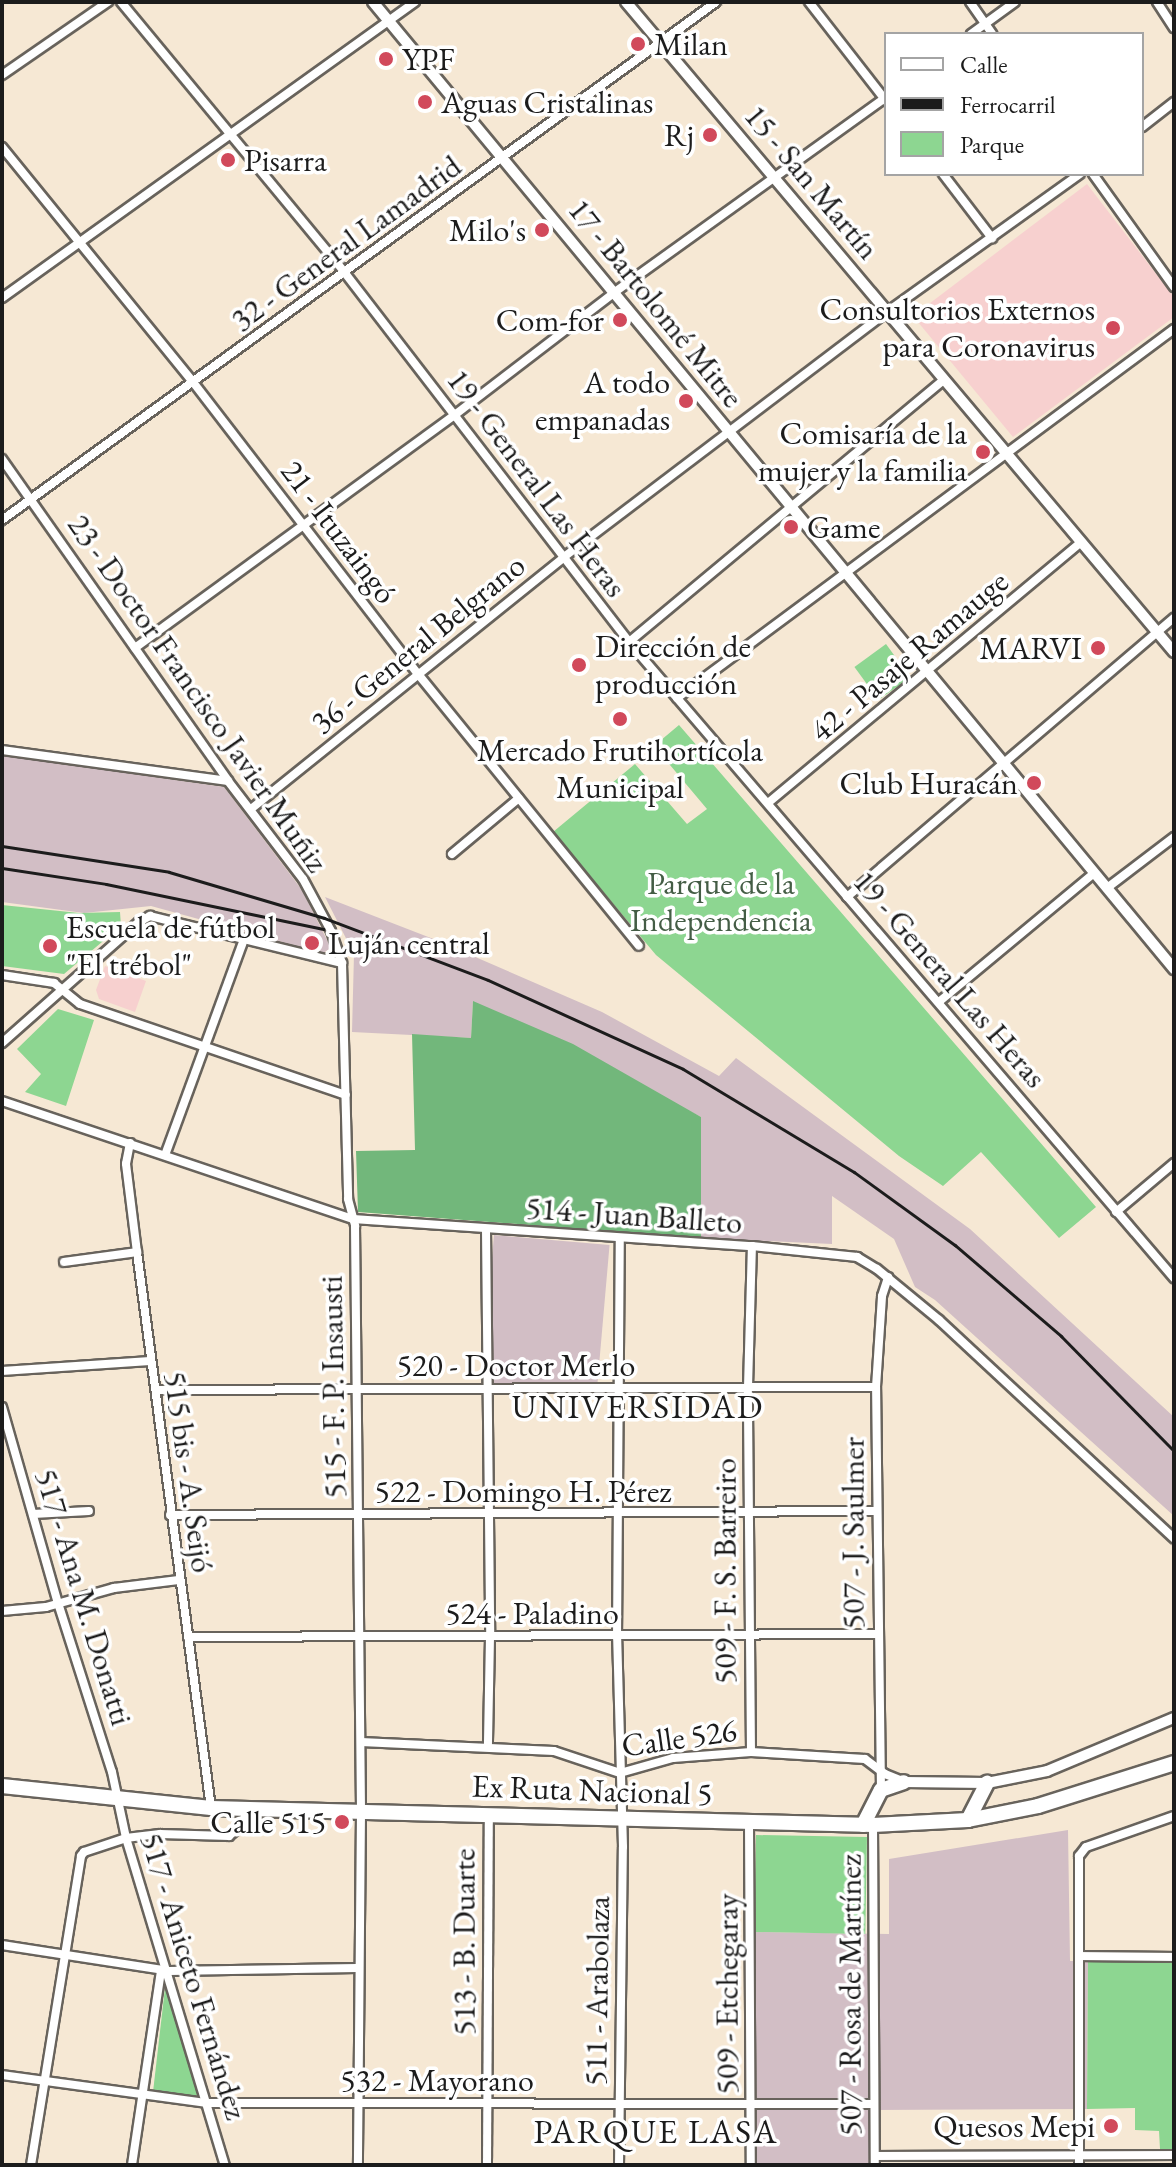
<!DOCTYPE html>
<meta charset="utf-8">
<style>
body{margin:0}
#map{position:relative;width:1176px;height:2167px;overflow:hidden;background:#f6e8d4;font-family:"EB Garamond",serif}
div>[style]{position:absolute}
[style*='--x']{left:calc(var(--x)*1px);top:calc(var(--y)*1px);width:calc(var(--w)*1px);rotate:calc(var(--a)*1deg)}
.built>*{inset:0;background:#f7d0cf}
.industrial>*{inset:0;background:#d2bec5;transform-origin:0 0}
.green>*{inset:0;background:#8dd691;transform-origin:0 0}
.forest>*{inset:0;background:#72b77b}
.roads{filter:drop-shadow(2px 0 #68635c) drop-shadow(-2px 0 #68635c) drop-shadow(0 2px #68635c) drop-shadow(0 -2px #68635c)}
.minor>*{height:8px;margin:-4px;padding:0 4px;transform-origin:4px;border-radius:4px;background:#fff}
.tertiary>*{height:10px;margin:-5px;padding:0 5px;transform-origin:5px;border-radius:5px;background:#fff}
.primary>*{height:14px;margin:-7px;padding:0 7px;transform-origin:7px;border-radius:7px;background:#fff}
.rail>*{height:3px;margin:-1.5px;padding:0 1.5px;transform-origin:1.5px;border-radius:1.5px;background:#1c1c1c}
.dots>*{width:22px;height:22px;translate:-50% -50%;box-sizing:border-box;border:4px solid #fff;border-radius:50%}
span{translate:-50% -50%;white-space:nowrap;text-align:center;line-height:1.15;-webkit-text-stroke:7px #fff;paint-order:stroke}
.poi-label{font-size:32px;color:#1c1c1c}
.left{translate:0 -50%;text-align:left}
.right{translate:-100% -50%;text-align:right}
.street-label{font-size:32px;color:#1c1c1c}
.park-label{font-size:32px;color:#445d45}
.neighbourhood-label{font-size:34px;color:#1c1c1c;letter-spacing:2px}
.frame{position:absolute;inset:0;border:4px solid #1c1c1c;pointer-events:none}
.legend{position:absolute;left:884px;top:32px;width:260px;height:144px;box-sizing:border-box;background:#fff;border:2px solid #a4a4a4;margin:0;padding:10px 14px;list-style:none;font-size:24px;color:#1c1c1c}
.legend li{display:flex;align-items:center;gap:16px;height:40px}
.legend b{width:40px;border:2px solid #a4a4a4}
</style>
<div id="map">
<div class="built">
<i style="clip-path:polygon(1087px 184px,1174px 297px,1174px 317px,1013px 437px,913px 316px)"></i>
<i style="clip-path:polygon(105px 966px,146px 981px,135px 1012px,99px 999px,96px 990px)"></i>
</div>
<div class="industrial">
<i style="clip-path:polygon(2px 755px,224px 787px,302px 890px,331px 948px,323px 953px,151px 906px,84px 913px,2px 902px)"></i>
<i style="clip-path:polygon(325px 897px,436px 940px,602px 1012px,719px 1076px,736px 1058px,970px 1229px,1174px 1417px,1174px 1516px,935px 1300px,915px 1287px,894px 1239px,832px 1196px,832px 1244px,701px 1238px,701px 1117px,473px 1002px,471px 1038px,352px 1032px,354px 954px)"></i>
<i style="left:494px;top:1235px;width:116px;height:150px;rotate:5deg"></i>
<i style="clip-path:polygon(1068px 1830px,1070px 1961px,1088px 1961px,1087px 2109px,872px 2110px,872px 2165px,756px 2165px,755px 1932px,889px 1934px,889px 1859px)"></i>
</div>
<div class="green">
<i style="left:886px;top:644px;width:41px;height:39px;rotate:54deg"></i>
<i style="clip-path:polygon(679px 725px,1096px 1207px,1059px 1238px,981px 1152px,943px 1186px,899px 1156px,656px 955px,553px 832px,635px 764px,687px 824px,707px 809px,654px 746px)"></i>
<i style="clip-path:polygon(2px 905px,79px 913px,120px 912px,121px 926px,64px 974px,2px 966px)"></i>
<i style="clip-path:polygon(58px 1009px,94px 1020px,66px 1106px,25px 1092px,41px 1074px,17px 1049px)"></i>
<i style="left:756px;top:1835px;width:111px;height:97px;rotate:1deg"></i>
<i style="clip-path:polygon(1088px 1961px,1174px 1961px,1174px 2149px,1160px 2149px,1159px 2131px,1135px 2130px,1135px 2108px,1087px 2109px)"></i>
<i style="clip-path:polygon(169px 1987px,199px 2096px,153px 2092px,165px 1988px)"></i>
</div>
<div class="forest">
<i style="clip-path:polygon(473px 1001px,573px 1044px,701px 1117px,701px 1238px,358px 1212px,356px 1151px,415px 1150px,412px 1034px,471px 1038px)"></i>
</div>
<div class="roads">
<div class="minor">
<i style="--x:121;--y:2;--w:352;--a:50.4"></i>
<i style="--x:345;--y:273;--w:466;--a:52.4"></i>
<i style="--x:629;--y:642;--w:838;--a:49.41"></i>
<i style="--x:809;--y:2;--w:125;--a:52.1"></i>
<i style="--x:970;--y:2;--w:39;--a:55"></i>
<i style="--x:1157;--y:2;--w:31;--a:57"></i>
<i style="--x:971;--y:34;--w:54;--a:-36"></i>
<i style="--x:2;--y:75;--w:129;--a:-34.6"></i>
<i style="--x:1142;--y:127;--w:41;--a:-38"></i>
<i style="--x:2;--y:147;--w:303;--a:50.9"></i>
<i style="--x:193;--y:382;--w:369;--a:52.4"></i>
<i style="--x:418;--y:674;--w:350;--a:50.9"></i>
<i style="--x:943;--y:174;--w:81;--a:52.6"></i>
<i style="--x:1093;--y:174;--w:139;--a:54.4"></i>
<i style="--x:2;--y:298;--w:508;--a:-35.63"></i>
<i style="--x:2;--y:459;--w:393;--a:54.9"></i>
<i style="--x:228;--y:781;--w:123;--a:52.6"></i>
<i style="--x:303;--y:879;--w:59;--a:61.7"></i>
<i style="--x:331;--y:931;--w:34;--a:71"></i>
<i style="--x:342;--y:963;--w:236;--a:88.5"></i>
<i style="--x:348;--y:1199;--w:28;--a:75"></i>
<i style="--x:355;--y:1226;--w:586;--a:89.41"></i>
<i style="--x:361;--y:1812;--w:353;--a:90.5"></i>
<i style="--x:2;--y:520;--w:882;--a:-35.96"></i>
<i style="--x:629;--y:642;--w:410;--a:-39.8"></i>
<i style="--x:135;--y:648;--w:397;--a:-36.1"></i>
<i style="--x:456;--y:414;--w:200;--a:-37.5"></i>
<i style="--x:615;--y:292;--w:334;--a:-35.7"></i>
<i style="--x:677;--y:698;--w:619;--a:-36.59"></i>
<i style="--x:2;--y:750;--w:228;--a:7.8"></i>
<i style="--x:768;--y:803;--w:405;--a:-39.8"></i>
<i style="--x:251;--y:809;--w:402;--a:-38.8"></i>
<i style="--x:564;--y:557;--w:405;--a:-37.2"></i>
<i style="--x:887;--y:312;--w:237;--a:-35.6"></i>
<i style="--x:452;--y:854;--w:87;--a:-39.9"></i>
<i style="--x:1107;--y:888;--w:84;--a:-37.3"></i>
<i style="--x:847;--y:897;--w:430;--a:-40.5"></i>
<i style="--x:2;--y:975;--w:53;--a:8.7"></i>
<i style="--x:54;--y:983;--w:33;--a:39"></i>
<i style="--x:80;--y:1004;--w:281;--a:18.9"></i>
<i style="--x:940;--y:1001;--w:200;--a:-39.7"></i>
<i style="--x:2;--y:1043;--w:183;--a:-41.5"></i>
<i style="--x:139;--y:922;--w:13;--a:-29"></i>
<i style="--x:150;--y:916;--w:198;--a:13.8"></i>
<i style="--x:2;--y:1101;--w:370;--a:18.6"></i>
<i style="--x:353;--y:1219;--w:400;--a:3.9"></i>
<i style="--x:752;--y:1246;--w:106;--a:6"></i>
<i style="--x:857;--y:1257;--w:23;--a:31"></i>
<i style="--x:877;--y:1269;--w:80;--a:39.4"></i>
<i style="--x:939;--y:1320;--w:321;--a:42.9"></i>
<i style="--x:130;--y:1143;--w:21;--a:101"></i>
<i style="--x:126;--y:1164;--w:89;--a:82.9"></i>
<i style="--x:137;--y:1252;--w:561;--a:82.42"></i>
<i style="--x:165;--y:1155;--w:230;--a:-69.9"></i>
<i style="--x:1116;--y:1212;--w:76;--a:-40.2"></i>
<i style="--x:486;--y:1230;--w:407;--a:89.4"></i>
<i style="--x:490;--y:1637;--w:109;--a:91.1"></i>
<i style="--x:64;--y:1262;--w:74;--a:-7.8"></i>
<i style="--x:2;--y:1371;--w:148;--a:-3.9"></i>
<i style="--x:156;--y:1390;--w:720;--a:-0.24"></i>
<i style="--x:2;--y:1407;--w:204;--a:74.1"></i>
<i style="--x:58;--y:1603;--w:177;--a:72.3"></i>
<i style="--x:112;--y:1772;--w:67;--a:78"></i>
<i style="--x:126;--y:1838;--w:342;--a:73.2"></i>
<i style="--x:33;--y:1514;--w:56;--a:-3.1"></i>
<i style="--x:170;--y:1515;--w:705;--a:-0.33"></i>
<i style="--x:2;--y:1611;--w:44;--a:-5.2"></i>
<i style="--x:46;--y:1607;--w:71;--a:-15.6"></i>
<i style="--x:114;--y:1588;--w:65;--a:-7"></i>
<i style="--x:188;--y:1637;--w:689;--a:-0.25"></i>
<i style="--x:361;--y:1742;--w:193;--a:2.7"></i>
<i style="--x:554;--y:1751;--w:70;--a:18.4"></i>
<i style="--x:620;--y:1773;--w:55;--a:-15.8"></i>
<i style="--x:673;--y:1758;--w:78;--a:-4.4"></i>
<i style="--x:751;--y:1752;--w:114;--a:3.5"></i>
<i style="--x:865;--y:1759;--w:25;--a:37"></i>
<i style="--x:885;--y:1774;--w:18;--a:22"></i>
<i style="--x:751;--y:1752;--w:365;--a:-90.5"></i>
<i style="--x:748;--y:1387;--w:141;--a:-88.4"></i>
<i style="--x:881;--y:1790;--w:403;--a:-90.7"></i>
<i style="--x:876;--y:1387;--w:91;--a:-86.2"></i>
<i style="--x:882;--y:1296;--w:20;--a:-72"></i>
<i style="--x:749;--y:1823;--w:342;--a:89.7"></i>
<i style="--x:873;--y:1825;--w:340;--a:89.7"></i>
<i style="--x:2;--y:1945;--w:169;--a:8.8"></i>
<i style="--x:169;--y:1971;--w:188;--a:-0.9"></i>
<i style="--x:1080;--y:1956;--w:94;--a:0.6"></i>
<i style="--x:2;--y:2075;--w:207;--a:7.8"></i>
<i style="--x:207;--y:2103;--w:667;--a:0.09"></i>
<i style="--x:875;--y:2156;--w:299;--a:-0.2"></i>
<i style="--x:31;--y:2165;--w:313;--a:-80.8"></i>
<i style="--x:81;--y:1856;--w:5;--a:-53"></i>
<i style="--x:84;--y:1852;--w:44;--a:-18.4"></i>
<i style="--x:126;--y:1838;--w:34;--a:-7"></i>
<i style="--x:160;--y:1834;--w:69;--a:1.7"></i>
<i style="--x:229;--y:1836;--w:16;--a:-40"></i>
<i style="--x:241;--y:1826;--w:18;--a:-68"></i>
<i style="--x:132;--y:2165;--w:197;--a:-81.5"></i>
<i style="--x:487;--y:2165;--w:350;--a:-89.7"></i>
<i style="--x:619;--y:2165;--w:318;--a:-89.3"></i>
<i style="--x:623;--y:1847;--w:210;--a:-91.6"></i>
<i style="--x:617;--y:1637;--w:398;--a:-89.6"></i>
<i style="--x:1079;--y:2165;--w:309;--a:-90"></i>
<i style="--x:1079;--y:1856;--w:11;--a:-52"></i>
<i style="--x:1086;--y:1847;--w:93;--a:-19.4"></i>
</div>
<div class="tertiary">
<i style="--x:373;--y:2;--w:1256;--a:50.36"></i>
<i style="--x:626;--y:2;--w:850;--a:49.87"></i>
<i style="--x:904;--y:1782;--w:83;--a:0.7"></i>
<i style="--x:987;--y:1783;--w:61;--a:-11.3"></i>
<i style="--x:1047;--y:1771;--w:138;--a:-22.7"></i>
</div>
<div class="primary">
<i style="--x:2;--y:1786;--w:210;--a:6"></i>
<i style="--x:211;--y:1808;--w:662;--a:1.47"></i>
<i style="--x:873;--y:1825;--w:95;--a:-3"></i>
<i style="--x:968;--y:1820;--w:71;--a:-11.3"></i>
<i style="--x:1038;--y:1806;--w:143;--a:-17.5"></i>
<i style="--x:968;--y:1820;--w:42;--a:-62.8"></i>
<i style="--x:863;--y:1825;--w:39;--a:-63"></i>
<i style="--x:881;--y:1790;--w:24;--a:-19"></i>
</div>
</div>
<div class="rail">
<i style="--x:2;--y:846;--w:169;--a:8.8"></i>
<i style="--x:169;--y:872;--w:162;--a:16.5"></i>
<i style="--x:324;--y:918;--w:175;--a:20.7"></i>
<i style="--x:488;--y:980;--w:214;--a:24.5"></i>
<i style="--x:683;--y:1069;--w:200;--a:31.1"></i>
<i style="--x:854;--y:1172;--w:125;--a:35.9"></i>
<i style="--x:955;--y:1245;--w:140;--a:40.6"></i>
<i style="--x:1061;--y:1336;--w:161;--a:45.5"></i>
<i style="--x:2;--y:868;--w:105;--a:8.7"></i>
<i style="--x:106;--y:884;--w:222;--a:11.7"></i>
</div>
<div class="dots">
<i style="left:638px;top:44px;background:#d1495b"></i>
<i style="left:386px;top:59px;background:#d1495b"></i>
<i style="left:425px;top:102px;background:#d1495b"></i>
<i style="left:710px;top:135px;background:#d1495b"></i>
<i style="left:228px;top:160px;background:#d1495b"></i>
<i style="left:542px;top:230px;background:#d1495b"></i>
<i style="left:620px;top:320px;background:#d1495b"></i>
<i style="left:1113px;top:328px;background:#d1495b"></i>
<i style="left:686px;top:401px;background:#d1495b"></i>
<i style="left:983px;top:452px;background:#d1495b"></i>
<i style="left:791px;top:527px;background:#d1495b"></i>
<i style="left:1098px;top:648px;background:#d1495b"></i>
<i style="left:579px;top:665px;background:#d1495b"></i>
<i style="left:620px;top:719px;background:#d1495b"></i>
<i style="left:1034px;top:783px;background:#d1495b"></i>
<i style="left:312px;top:943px;background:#d1495b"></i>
<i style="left:50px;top:946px;background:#d1495b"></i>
<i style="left:342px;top:1822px;background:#d1495b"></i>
<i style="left:1111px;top:2126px;background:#d1495b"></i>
</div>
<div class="poi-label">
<span class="left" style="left:654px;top:44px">Milan</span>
<span class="left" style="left:402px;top:59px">YPF</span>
<span class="left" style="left:441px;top:102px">Aguas Cristalinas</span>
<span class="right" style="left:694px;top:135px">Rj</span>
<span class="left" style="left:244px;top:160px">Pisarra</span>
<span class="right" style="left:526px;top:230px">Milo's</span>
<span class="right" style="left:1095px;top:328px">Consultorios Externos<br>para Coronavirus</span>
<span class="right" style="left:604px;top:320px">Com-for</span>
<span class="right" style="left:670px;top:401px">A todo<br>empanadas</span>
<span class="right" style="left:967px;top:452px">Comisaría de la<br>mujer y la familia</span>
<span class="left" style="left:807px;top:527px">Game</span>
<span class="left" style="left:595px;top:665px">Dirección de<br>producción</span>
<span class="right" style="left:1082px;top:648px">MARVI</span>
<span style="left:620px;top:769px">Mercado Frutihortícola<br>Municipal</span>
<span class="right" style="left:1018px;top:783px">Club Huracán</span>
<span class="left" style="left:66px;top:946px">Escuela de fútbol<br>"El trébol"</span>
<span class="left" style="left:328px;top:943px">Luján central</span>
<span class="right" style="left:326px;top:1822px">Calle 515</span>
<span class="right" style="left:1095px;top:2126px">Quesos Mepi</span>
</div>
<div class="street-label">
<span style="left:812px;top:182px;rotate:50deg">15 - San Martín</span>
<span style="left:346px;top:243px;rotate:-36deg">32 - General Lamadrid</span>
<span style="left:656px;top:303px;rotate:51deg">17 - Bartolomé Mitre</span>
<span style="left:537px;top:483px;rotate:53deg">19 - General Las Heras</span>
<span style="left:339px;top:532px;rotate:53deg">21 - Ituzaingó</span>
<span style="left:418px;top:644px;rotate:-39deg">36 - General Belgrano</span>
<span style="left:909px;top:656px;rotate:-40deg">42 - Pasaje Ramauge</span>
<span style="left:198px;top:693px;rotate:55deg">23 - Doctor Francisco Javier Muñiz</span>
<span style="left:950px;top:979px;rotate:49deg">19 - General Las Heras</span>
<span style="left:634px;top:1215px;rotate:4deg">514 - Juan Balleto</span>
<span style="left:516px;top:1365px">520 - Doctor Merlo</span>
<span style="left:333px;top:1387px;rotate:-91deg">515 - F. P. Insausti</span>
<span style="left:189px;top:1472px;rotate:82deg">515 bis - A. Seijó</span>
<span style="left:523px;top:1491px">522 - Domingo H. Pérez</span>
<span style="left:853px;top:1533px;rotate:-90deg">507 - J. Saulmer</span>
<span style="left:725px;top:1571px;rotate:-90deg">509 - F. S. Barreiro</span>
<span style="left:84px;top:1597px;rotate:73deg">517 - Ana M. Donatti</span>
<span style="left:532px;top:1613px">524 - Paladino</span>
<span style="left:679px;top:1738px;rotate:-8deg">Calle 526</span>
<span style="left:592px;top:1790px;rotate:2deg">Ex Ruta Nacional 5</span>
<span style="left:464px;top:1942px;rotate:-90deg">513 - B. Duarte</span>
<span style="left:194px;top:1976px;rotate:73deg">517 - Aniceto Fernández</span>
<span style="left:597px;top:1991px;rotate:-89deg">511 - Arabolaza</span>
<span style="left:727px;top:1994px;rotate:-90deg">509 - Etchegaray</span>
<span style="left:850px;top:1995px;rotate:-90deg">507 - Rosa de Martínez</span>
<span style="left:437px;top:2080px">532 - Mayorano</span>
</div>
<div class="park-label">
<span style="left:721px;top:902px">Parque de la<br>Independencia</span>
</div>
<div class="neighbourhood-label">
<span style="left:638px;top:1407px">UNIVERSIDAD</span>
<span style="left:656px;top:2132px">PARQUE LASA</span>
</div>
<div class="frame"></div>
<ul class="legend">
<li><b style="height:10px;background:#fff"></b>Calle</li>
<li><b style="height:10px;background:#1c1c1c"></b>Ferrocarril</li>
<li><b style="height:22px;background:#8dd691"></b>Parque</li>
</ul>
</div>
